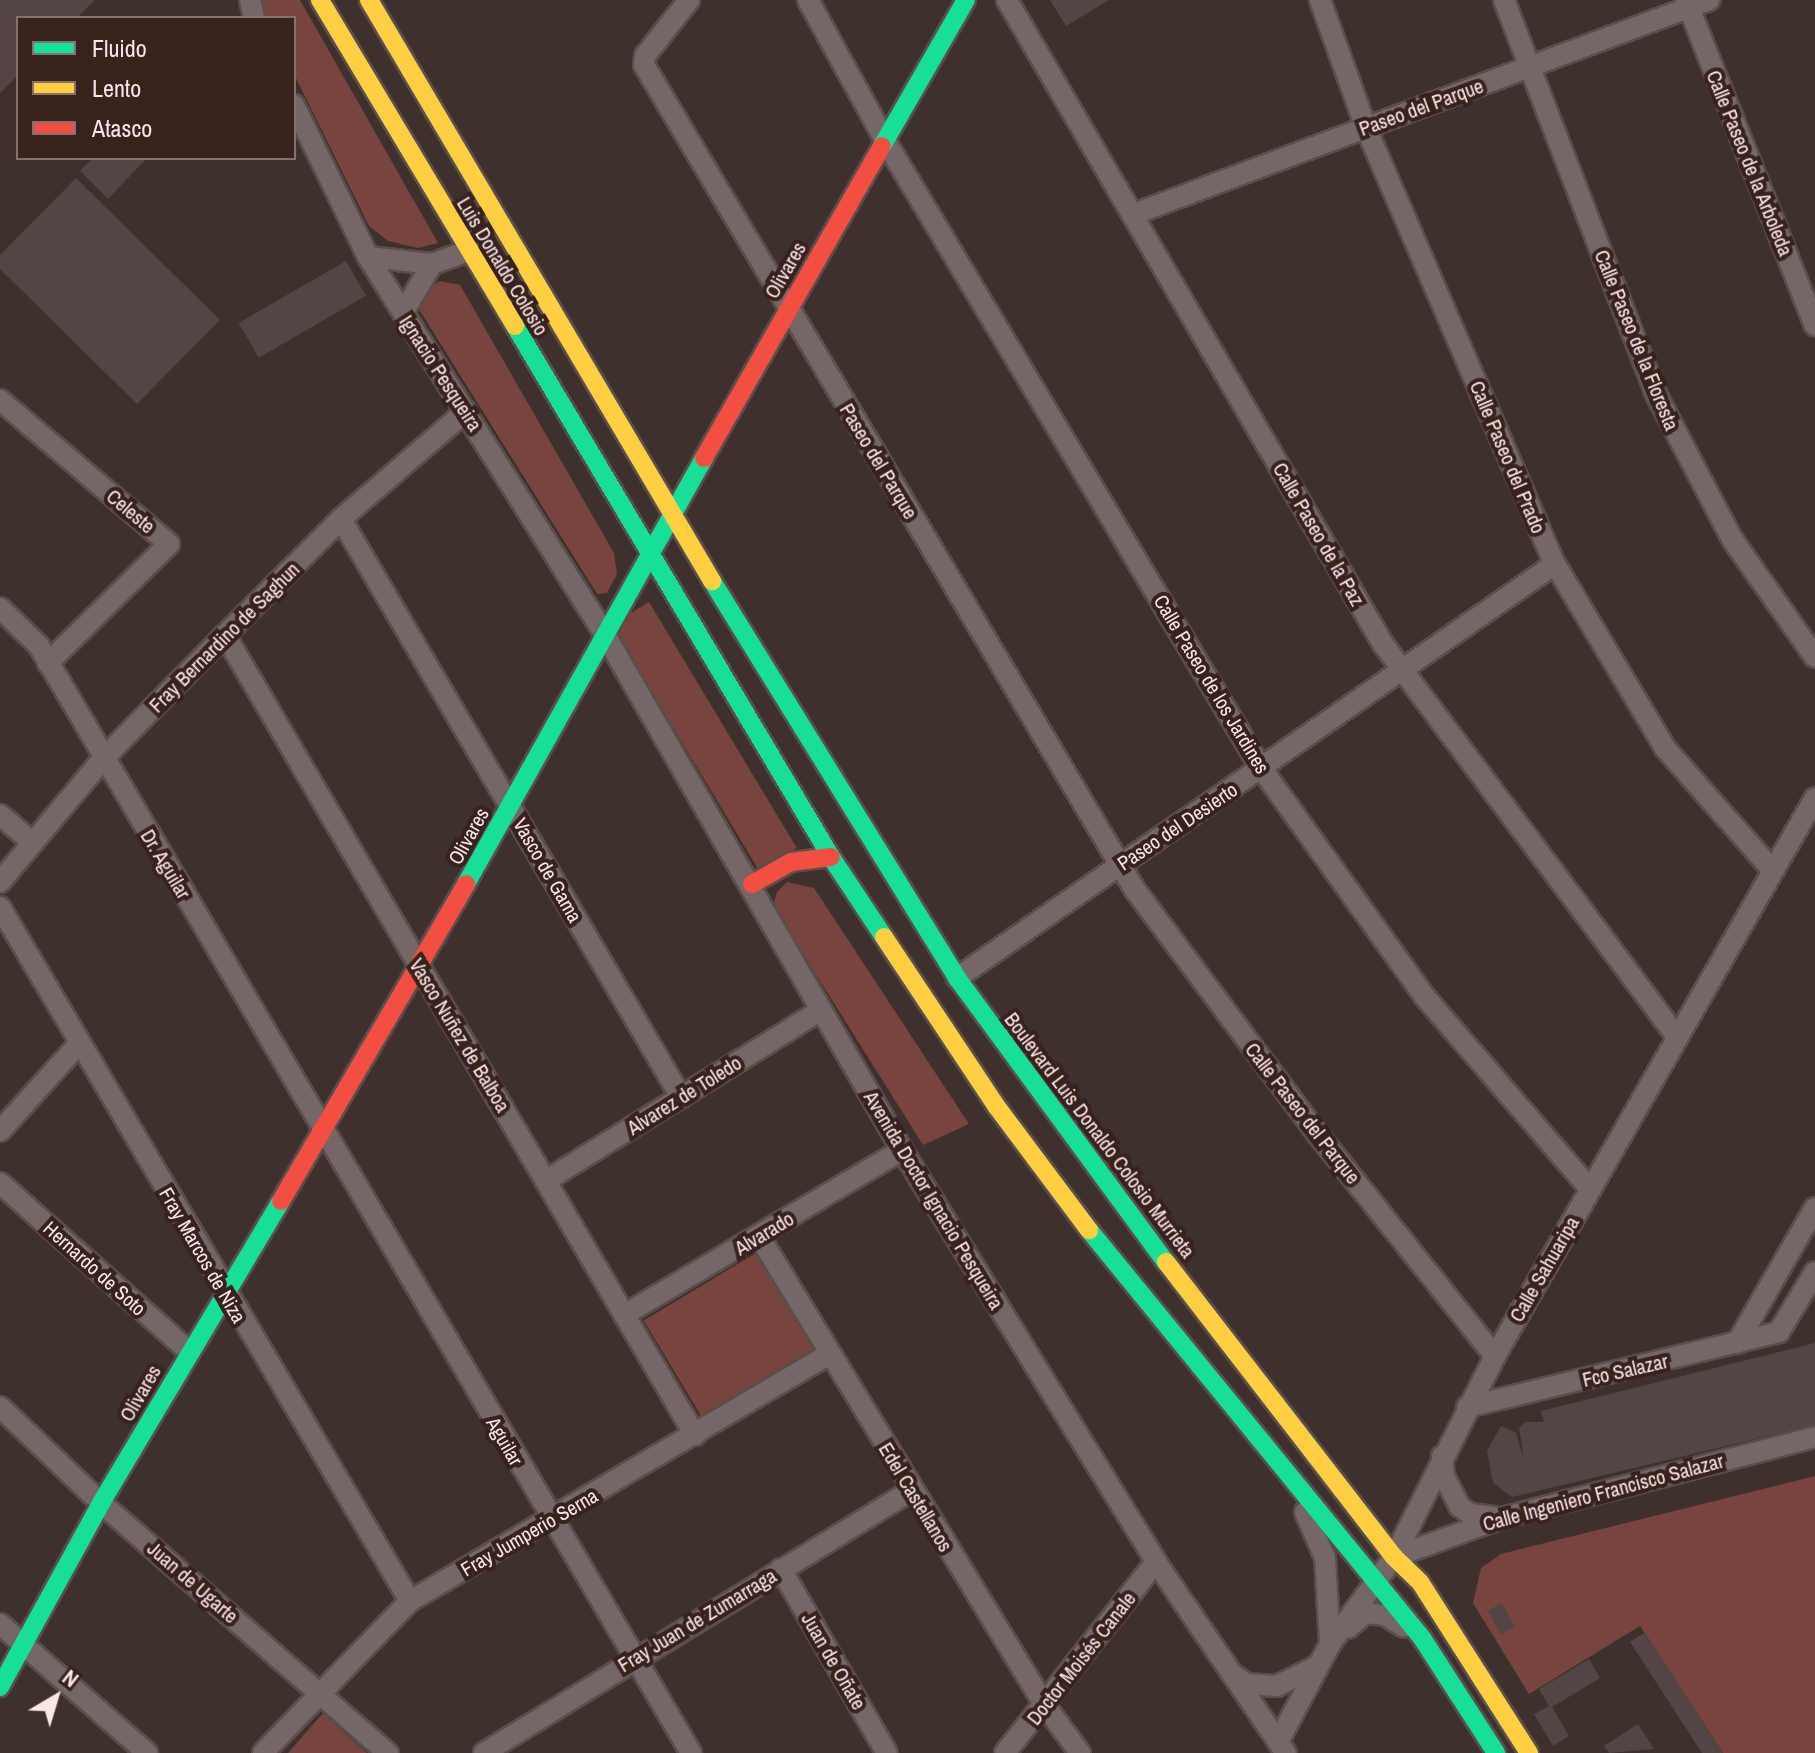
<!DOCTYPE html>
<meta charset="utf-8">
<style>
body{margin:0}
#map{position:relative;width:1815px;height:1753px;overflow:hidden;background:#3e302d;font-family:"Archivo Narrow",sans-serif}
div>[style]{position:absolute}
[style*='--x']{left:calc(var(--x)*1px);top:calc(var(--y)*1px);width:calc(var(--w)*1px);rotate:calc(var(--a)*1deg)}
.green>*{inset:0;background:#77453d;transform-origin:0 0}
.building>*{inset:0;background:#514643;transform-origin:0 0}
.roads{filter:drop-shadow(2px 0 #5a4e4c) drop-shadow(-2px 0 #5a4e4c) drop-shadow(0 2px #5a4e4c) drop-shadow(0 -2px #5a4e4c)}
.street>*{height:20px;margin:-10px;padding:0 10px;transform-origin:10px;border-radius:10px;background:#736866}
.fast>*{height:18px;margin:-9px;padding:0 9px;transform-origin:9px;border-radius:9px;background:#16e098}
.slow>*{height:18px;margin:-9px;padding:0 9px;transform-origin:9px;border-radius:9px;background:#ffcf43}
.jam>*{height:18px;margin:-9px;padding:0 9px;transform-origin:9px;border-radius:9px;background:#f24e42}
span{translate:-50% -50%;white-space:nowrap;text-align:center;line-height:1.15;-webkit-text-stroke:8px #39211d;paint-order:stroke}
.street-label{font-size:20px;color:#f8e7e4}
.legend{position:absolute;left:16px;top:16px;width:280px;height:144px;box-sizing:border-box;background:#39211d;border:2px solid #85706d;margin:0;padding:10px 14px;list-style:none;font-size:24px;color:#f8e7e4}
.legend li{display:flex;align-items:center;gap:16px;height:40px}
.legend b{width:40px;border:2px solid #85706d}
.north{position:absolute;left:16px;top:1657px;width:80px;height:80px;-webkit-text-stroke:6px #39211d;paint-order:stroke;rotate:38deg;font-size:22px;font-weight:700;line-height:32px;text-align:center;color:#f8e7e4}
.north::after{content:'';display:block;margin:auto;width:28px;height:36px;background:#f8e7e4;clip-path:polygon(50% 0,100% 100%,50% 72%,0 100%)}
</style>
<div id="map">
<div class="green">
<i style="clip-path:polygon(262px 0,300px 0,438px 243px,418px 248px,388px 241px,369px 226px,294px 74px,294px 18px,266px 18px)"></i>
<i style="clip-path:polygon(440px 281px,460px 285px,614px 553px,617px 574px,607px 593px,597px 594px,420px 311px,424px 291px)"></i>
<i style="left:649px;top:602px;width:287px;height:44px;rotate:59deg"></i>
<i style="clip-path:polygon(787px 882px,814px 888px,969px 1124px,923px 1145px,773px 906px,777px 892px)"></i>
<i style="left:756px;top:1253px;width:116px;height:131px;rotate:59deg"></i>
<i style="clip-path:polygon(1815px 1476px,1815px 1753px,1723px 1753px,1640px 1626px,1529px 1694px,1473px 1603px,1481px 1568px,1501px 1554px)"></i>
<i style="clip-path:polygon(323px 1713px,367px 1753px,288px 1753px)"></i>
</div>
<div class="building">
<i style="clip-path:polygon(0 0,95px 0,77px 18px,18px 18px,18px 75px,0 93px)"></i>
<i style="clip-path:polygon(1050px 0,1109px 0,1066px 26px)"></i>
<i style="clip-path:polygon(93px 158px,147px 158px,108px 199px,80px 171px)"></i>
<i style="clip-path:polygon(76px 178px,220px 320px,137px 404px,0 269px,0 255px)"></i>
<i style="left:346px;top:261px;width:40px;height:124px;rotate:60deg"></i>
<i style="clip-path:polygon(1815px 1343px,1815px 1425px,1512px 1497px,1493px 1483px,1487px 1451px,1501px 1426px,1516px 1433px,1524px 1459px,1519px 1428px,1525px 1422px,1544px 1422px,1541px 1411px)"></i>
<i style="left:1502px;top:1603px;width:27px;height:16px;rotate:62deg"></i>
<i style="clip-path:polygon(1644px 1633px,1659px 1655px,1723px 1753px,1702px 1753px,1630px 1642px)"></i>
<i style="clip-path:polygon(1589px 1659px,1600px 1678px,1552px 1707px,1569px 1736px,1553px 1746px,1534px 1714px,1549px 1706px,1539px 1689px)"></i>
<i style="clip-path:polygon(1638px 1724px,1654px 1749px,1609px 1753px,1604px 1746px)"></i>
</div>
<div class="roads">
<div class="street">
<i style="--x:250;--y:0;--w:18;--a:77"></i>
<i style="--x:689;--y:0;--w:71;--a:128.2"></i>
<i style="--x:645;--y:56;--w:9;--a:96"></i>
<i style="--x:644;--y:65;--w:283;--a:59.2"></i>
<i style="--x:789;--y:308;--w:677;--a:59.27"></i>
<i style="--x:1135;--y:890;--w:296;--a:53.2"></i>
<i style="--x:1312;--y:1127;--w:293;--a:51.4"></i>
<i style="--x:808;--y:0;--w:162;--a:61.2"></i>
<i style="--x:886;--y:142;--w:730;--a:59.08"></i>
<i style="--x:1261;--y:768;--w:280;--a:54.4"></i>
<i style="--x:1424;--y:996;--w:255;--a:49.3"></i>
<i style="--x:1007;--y:0;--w:746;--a:59.72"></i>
<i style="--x:1383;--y:644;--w:491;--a:53.2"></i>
<i style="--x:1320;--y:0;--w:136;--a:70.2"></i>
<i style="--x:1366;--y:128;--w:475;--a:66.6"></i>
<i style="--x:1555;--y:564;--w:214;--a:59.1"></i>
<i style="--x:1665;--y:748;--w:162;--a:48.7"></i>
<i style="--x:1504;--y:0;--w:422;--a:68.9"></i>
<i style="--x:1656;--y:394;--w:164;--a:62.3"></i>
<i style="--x:1732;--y:539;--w:144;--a:54.9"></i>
<i style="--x:1686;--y:0;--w:350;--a:68.4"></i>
<i style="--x:294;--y:105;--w:169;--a:64"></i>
<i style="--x:368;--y:257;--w:444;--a:57.9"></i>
<i style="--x:604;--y:633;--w:597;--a:60.04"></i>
<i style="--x:902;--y:1150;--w:484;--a:58.3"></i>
<i style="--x:1156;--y:1562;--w:231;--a:55.8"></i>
<i style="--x:1134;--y:214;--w:614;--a:-20.41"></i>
<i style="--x:368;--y:257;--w:64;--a:6.2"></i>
<i style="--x:432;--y:264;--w:38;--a:-20"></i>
<i style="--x:403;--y:313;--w:57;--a:-59.4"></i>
<i style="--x:0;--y:400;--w:222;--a:40.4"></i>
<i style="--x:169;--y:544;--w:170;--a:135.5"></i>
<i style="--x:341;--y:519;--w:671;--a:59.53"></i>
<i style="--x:0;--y:608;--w:54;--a:44.3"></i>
<i style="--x:39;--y:646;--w:1285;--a:59.5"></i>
<i style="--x:225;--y:635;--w:928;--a:59.57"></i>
<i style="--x:0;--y:815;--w:42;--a:40.2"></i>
<i style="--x:0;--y:882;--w:160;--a:-50.1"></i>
<i style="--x:103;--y:759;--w:174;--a:-45.5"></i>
<i style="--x:225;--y:635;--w:164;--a:-45"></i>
<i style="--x:341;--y:519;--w:165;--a:-40.8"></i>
<i style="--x:0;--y:907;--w:806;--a:59.43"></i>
<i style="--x:957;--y:978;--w:727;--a:-34.7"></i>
<i style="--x:0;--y:1131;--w:118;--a:-47.8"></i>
<i style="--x:547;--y:1180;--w:322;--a:-31.8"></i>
<i style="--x:0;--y:1183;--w:254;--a:41.7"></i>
<i style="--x:759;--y:1236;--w:548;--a:58.66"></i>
<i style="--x:1044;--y:1704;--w:61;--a:53.7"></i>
<i style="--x:624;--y:1315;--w:323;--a:-30.7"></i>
<i style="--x:1737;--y:1343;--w:156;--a:-60"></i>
<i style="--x:0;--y:1407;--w:139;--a:43.5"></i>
<i style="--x:101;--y:1503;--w:381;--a:41.1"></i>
<i style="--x:1467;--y:1407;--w:321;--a:-13.5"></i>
<i style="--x:1779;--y:1332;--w:70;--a:-59"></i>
<i style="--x:1442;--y:1456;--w:20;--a:84"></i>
<i style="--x:1444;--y:1476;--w:34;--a:63"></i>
<i style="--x:1459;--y:1506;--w:14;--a:36"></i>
<i style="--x:1470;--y:1514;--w:24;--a:7"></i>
<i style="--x:1305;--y:1512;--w:50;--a:66.5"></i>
<i style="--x:1325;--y:1558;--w:86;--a:86.7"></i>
<i style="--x:1394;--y:1557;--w:115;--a:-19.9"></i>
<i style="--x:1502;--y:1518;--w:323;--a:-14.5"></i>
<i style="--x:781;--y:1569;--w:212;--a:60.1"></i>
<i style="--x:0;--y:1624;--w:196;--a:41.3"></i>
<i style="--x:1348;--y:1628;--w:23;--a:-41"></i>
<i style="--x:1365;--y:1613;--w:20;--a:6"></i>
<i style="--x:1385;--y:1615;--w:22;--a:32"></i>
<i style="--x:1235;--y:1676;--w:14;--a:34"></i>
<i style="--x:1247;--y:1684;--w:30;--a:4"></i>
<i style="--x:1277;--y:1686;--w:45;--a:-26.6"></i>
<i style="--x:1278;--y:1742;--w:111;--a:-62"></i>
<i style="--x:1330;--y:1644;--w:108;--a:-53.7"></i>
<i style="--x:1394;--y:1557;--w:225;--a:-63.3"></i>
<i style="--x:1495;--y:1356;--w:643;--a:-60.17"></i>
<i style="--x:263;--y:1753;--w:211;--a:-46"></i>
<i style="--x:410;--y:1601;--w:487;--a:-30.5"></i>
<i style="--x:484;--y:1753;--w:502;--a:-31.57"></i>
<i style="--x:1005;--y:1753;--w:243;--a:-51.7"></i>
</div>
<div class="fast">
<i style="--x:882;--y:146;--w:168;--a:-60.1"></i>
<i style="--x:515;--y:326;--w:618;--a:59.24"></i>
<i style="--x:831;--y:857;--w:96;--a:56.5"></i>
<i style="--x:712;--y:581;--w:467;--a:58.3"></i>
<i style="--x:957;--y:978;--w:353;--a:53.7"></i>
<i style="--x:466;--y:884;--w:488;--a:-60.8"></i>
<i style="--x:1089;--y:1230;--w:527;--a:50.78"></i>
<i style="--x:1422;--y:1638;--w:137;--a:57.2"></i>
<i style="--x:0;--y:1687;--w:210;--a:-61.2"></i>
<i style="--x:101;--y:1503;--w:352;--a:-59.2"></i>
</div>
<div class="slow">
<i style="--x:320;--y:0;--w:380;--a:59.1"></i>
<i style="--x:369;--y:0;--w:675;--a:59.44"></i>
<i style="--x:884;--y:937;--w:204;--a:56.4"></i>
<i style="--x:997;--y:1107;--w:154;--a:53.2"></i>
<i style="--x:1166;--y:1262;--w:373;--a:52.3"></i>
<i style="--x:1394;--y:1557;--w:36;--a:44"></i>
<i style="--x:1420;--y:1582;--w:203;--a:57.5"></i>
</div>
<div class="jam">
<i style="--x:704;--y:458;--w:359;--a:-60.3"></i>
<i style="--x:752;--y:884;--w:45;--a:-29.4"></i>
<i style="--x:791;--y:862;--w:40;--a:-7.1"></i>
<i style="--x:281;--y:1201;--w:367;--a:-59.7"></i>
</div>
</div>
<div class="street-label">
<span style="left:1421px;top:107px;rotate:-20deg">Paseo del Parque</span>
<span style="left:1750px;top:163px;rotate:68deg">Calle Paseo de la Arboleda</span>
<span style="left:503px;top:266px;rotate:59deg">Luis Donaldo Colosio</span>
<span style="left:785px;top:270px;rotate:-60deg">Olivares</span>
<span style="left:1637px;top:340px;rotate:68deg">Calle Paseo de la Floresta</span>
<span style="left:441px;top:373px;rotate:57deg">Ignacio Pesqueira</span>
<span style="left:1508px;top:457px;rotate:67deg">Calle Paseo del Prado</span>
<span style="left:879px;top:461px;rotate:59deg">Paseo del Parque</span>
<span style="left:131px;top:511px;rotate:40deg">Celeste</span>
<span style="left:1319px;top:534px;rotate:60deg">Calle Paseo de la Paz</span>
<span style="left:224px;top:637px;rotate:-45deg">Fray Bernardino de Saghun</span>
<span style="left:1212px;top:684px;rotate:59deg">Calle Paseo de los Jardines</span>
<span style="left:1177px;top:826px;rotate:-34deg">Paseo del Desierto</span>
<span style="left:468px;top:836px;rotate:-61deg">Olivares</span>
<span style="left:166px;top:864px;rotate:59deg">Dr. Aguilar</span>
<span style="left:548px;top:870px;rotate:60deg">Vasco de Gama</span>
<span style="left:460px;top:1035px;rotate:59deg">Vasco Nuñez de Balboa</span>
<span style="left:684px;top:1095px;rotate:-32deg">Alvarez de Toledo</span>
<span style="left:1303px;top:1113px;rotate:52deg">Calle Paseo del Parque</span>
<span style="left:1100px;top:1135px;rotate:53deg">Boulevard Luis Donaldo Colosio Murrieta</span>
<span style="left:934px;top:1200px;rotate:59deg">Avenida Doctor Ignacio Pesqueira</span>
<span style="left:764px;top:1233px;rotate:-31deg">Alvarado</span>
<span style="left:203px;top:1255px;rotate:60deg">Fray Marcos de Niza</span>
<span style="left:95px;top:1268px;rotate:42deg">Hernardo de Soto</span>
<span style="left:1544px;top:1269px;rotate:-60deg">Calle Sahuaripa</span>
<span style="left:1625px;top:1370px;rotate:-13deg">Fco Salazar</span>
<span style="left:140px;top:1393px;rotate:-60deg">Olivares</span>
<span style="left:505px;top:1441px;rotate:60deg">Aguilar</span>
<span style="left:1603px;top:1492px;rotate:-15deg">Calle Ingeniero Francisco Salazar</span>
<span style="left:916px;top:1497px;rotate:59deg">Edel Castellanos</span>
<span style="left:529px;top:1532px;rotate:-30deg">Fray Jumperio Serna</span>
<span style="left:193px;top:1582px;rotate:41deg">Juan de Ugarte</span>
<span style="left:697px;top:1620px;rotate:-31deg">Fray Juan de Zumarraga</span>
<span style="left:1081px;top:1658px;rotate:-52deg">Doctor Moisés Canale</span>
<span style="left:834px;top:1661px;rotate:60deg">Juan de Oñate</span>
</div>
<ul class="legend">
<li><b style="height:10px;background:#16e098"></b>Fluido</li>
<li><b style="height:10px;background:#ffcf43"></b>Lento</li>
<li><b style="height:10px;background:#f24e42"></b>Atasco</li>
</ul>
<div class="north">N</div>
</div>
